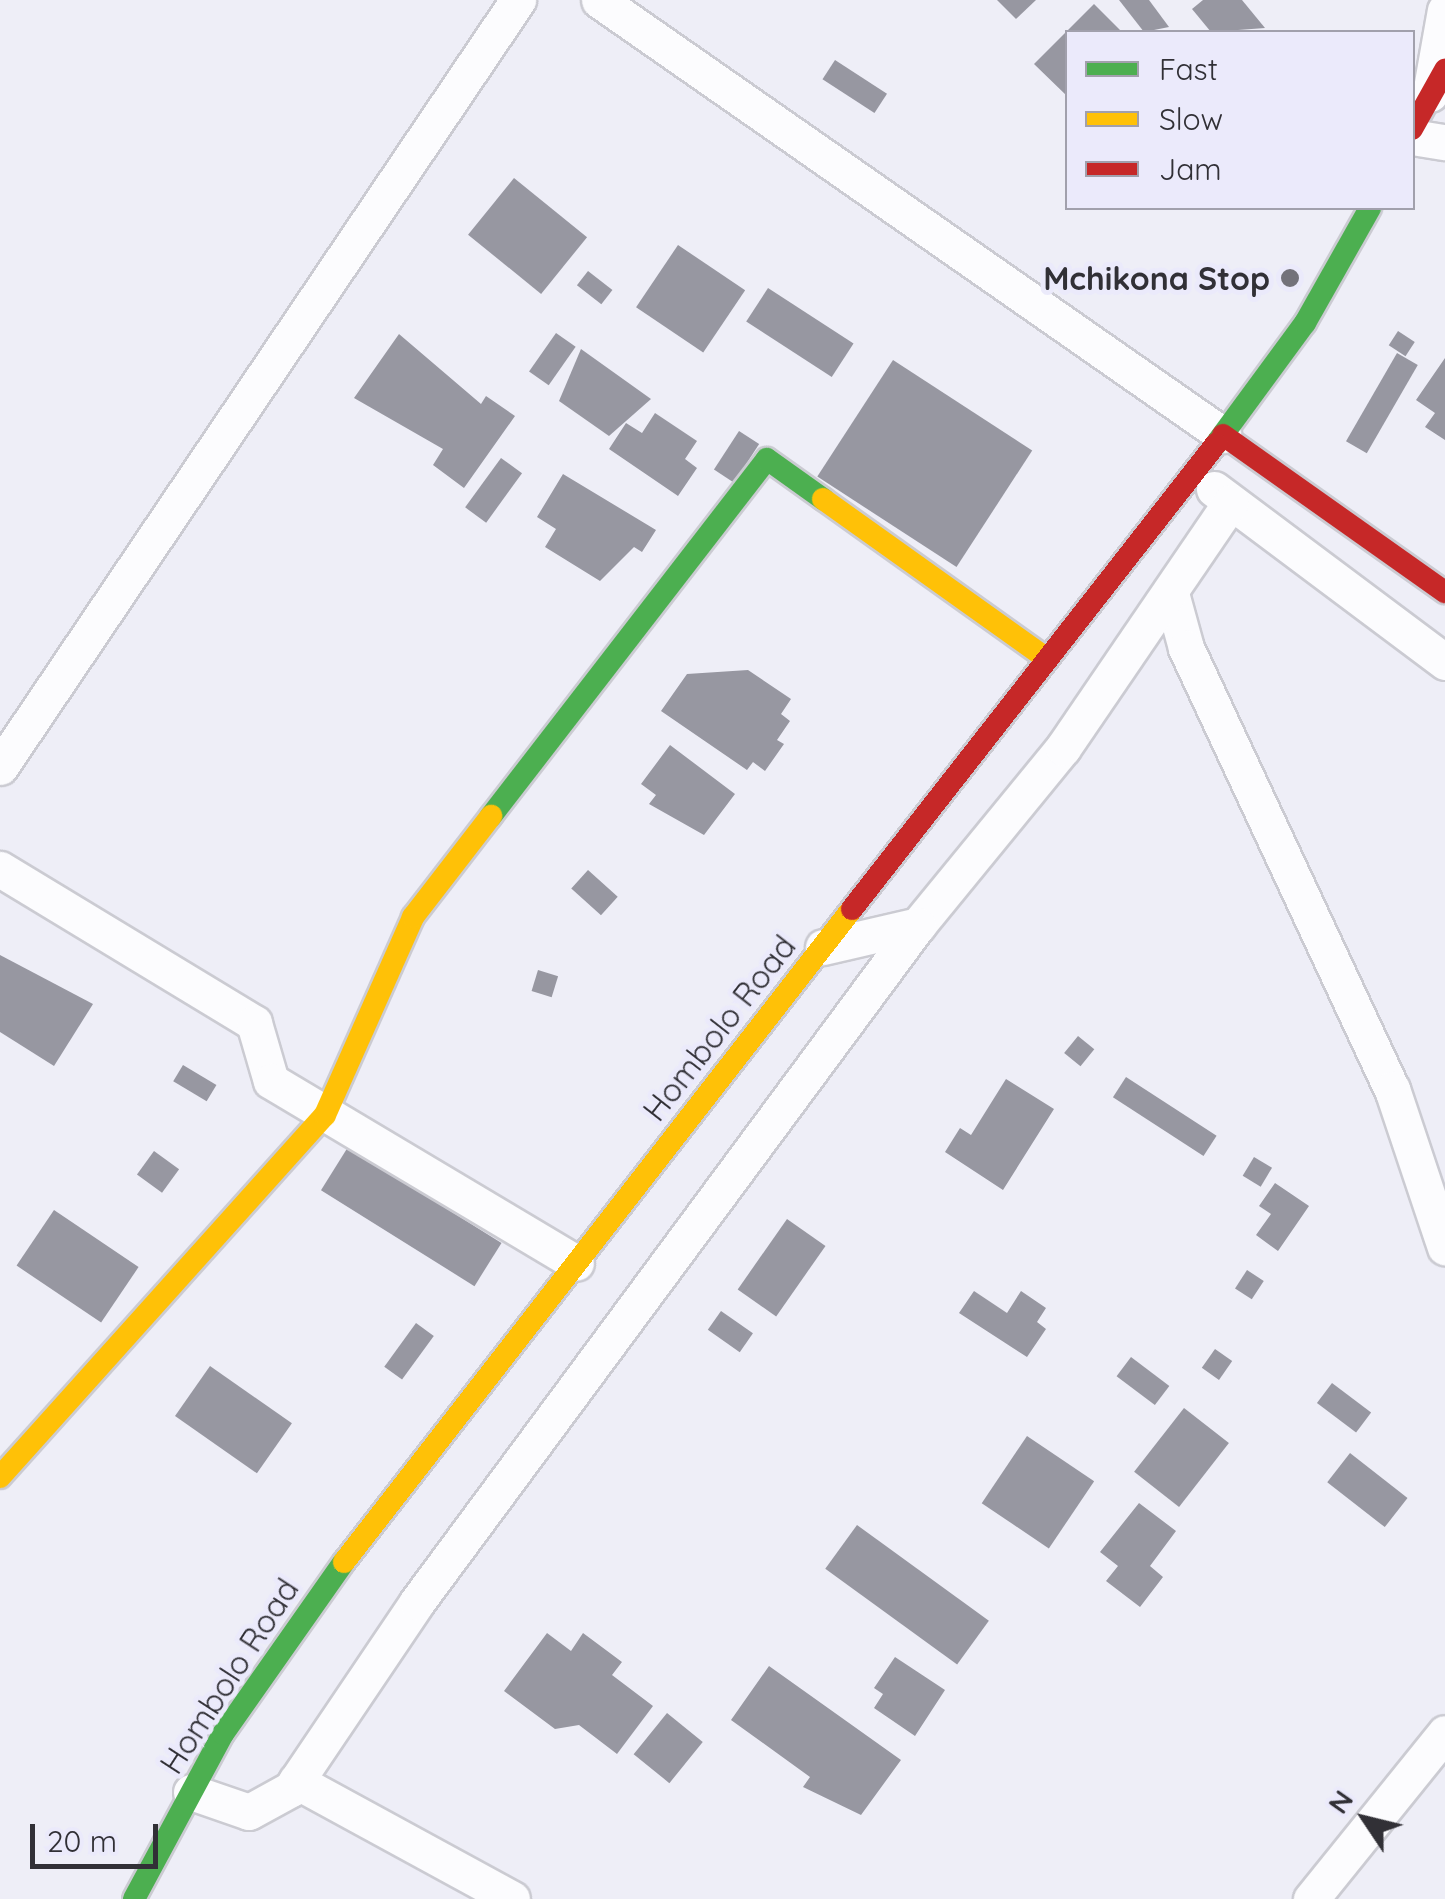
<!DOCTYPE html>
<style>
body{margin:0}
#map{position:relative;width:1445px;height:1899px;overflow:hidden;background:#eeeef7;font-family:Quicksand,sans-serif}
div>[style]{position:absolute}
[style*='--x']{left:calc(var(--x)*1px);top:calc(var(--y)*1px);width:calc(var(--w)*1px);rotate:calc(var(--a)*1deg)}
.building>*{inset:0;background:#9797a1;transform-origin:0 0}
.roads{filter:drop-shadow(2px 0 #cbcbd2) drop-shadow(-2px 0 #cbcbd2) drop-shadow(0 2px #cbcbd2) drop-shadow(0 -2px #cbcbd2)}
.street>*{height:35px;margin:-17.5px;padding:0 17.5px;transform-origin:17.5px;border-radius:17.5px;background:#fcfcfe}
.fast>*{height:22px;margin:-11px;padding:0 11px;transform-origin:11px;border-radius:11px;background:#4caf50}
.slow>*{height:22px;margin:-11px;padding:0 11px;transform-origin:11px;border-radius:11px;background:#ffc107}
.jam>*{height:22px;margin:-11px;padding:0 11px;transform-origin:11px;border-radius:11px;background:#c62828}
.dots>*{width:28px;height:28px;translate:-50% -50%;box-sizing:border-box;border:5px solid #ebeafb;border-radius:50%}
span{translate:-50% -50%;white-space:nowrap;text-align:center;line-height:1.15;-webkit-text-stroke:10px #ebeafb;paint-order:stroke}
.poi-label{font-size:32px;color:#313036;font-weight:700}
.right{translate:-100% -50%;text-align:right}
.street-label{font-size:32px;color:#313036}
.legend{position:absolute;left:1065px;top:30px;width:350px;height:180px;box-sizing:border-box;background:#ebeafb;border:2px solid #a1a0ac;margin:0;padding:12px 18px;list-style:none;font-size:30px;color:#313036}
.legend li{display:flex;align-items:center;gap:20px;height:50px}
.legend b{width:50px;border:2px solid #a1a0ac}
.north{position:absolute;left:1315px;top:1769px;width:100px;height:100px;-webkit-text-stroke:8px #ebeafb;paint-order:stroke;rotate:305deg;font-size:28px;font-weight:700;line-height:40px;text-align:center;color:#313036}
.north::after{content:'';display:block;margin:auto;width:35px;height:45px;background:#313036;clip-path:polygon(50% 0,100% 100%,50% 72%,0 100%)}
.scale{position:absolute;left:30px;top:1824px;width:128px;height:45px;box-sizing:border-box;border:5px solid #313036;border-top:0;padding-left:12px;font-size:30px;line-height:35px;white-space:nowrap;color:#313036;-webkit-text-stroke:8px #ebeafb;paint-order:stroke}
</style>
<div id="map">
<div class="building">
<i style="clip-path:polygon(997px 0,1036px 0,1016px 19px)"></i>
<i style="clip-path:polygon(1119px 0,1149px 0,1169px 27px,1144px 32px)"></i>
<i style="clip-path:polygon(1203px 0,1242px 0,1265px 28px,1211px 32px,1192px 9px)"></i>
<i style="clip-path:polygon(1094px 4px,1122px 32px,1068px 32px,1068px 97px,1034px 64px)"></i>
<i style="left:835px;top:60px;width:62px;height:23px;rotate:33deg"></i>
<i style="left:514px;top:178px;width:94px;height:73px;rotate:39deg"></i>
<i style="left:678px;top:245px;width:81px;height:75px;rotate:34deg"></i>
<i style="left:588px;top:271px;width:31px;height:18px;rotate:38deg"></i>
<i style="left:768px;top:288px;width:102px;height:40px;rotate:33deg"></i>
<i style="left:1398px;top:331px;width:20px;height:17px;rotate:33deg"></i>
<i style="left:556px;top:333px;width:24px;height:47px;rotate:35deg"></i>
<i style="clip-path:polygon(399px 334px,481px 404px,486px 396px,515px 416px,464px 488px,433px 465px,443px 449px,354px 398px)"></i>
<i style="clip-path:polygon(581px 349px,651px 399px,609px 436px,559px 401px)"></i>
<i style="left:1397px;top:353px;width:24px;height:102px;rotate:30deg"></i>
<i style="clip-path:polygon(1445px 358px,1445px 440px,1425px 427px,1435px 413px,1416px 400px)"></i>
<i style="left:893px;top:360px;width:166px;height:139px;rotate:33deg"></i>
<i style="clip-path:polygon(655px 413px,697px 441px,685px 459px,697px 468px,678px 496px,609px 449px,626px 423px,642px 433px)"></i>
<i style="left:739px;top:431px;width:24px;height:46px;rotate:33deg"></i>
<i style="left:501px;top:458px;width:26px;height:61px;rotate:36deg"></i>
<i style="clip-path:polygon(563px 474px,656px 530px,642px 552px,634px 547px,600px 581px,545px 547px,556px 529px,537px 517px)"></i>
<i style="clip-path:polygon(748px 670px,791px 699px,781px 714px,790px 721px,777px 740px,784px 744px,765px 771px,753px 762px,747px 770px,661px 711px,687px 674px)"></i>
<i style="clip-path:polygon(670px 745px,735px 794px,704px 835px,649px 804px,656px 795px,641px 784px)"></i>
<i style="left:588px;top:870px;width:40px;height:25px;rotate:42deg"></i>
<i style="clip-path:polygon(0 955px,93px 1004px,54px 1066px,0 1032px)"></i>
<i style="left:538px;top:970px;width:21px;height:22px;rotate:17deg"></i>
<i style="left:1078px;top:1036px;width:21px;height:22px;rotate:39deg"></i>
<i style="left:183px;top:1065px;width:39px;height:19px;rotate:31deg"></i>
<i style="left:1126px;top:1077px;width:108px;height:24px;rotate:33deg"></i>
<i style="clip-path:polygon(1006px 1079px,1054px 1109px,1003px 1190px,945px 1152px,960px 1128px,971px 1135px)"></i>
<i style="left:348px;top:1147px;width:181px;height:51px;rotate:32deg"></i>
<i style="left:154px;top:1151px;width:31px;height:29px;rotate:36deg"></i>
<i style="left:1254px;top:1157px;width:21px;height:22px;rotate:31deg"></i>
<i style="clip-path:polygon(1275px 1183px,1309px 1206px,1278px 1251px,1256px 1235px,1271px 1214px,1259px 1206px)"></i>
<i style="left:54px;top:1210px;width:102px;height:67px;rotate:34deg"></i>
<i style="left:787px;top:1219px;width:47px;height:86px;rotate:35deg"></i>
<i style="left:1247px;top:1270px;width:20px;height:22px;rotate:33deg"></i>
<i style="clip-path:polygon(974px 1291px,1007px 1313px,1021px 1291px,1046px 1308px,1037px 1322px,1046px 1329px,1027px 1357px,959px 1313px)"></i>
<i style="left:721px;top:1311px;width:39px;height:23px;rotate:35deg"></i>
<i style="left:416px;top:1323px;width:22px;height:54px;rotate:36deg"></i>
<i style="left:1215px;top:1349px;width:21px;height:23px;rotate:35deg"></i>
<i style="left:1131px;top:1357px;width:48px;height:24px;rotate:37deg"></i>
<i style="left:210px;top:1366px;width:100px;height:61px;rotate:35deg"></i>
<i style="left:1332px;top:1383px;width:49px;height:25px;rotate:37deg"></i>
<i style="left:1184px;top:1408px;width:57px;height:81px;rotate:38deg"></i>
<i style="left:1027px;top:1436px;width:81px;height:81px;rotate:34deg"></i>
<i style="left:1350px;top:1453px;width:73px;height:37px;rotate:38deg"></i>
<i style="clip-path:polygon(1139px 1503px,1176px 1531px,1150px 1566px,1163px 1577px,1140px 1607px,1106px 1581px,1118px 1566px,1100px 1552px)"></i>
<i style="left:857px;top:1525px;width:163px;height:54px;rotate:36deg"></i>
<i style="clip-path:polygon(547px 1633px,571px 1651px,583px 1633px,622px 1662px,612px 1675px,653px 1706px,617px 1754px,579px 1725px,555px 1729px,504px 1691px)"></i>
<i style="clip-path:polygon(895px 1657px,945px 1690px,915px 1736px,874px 1708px,883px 1694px,874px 1688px)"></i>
<i style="clip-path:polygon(769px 1666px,901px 1760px,861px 1815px,803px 1787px,810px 1777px,731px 1720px)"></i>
<i style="left:667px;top:1713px;width:46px;height:53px;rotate:39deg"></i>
</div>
<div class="roads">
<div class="street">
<i style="--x:599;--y:0;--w:761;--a:34.88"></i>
<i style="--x:1430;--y:94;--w:85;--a:-79.9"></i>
<i style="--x:1412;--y:137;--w:33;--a:9"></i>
<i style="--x:1214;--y:489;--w:289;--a:36.8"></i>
<i style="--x:1171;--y:593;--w:57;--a:74.7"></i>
<i style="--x:1186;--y:648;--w:487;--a:65"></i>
<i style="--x:1392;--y:1089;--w:167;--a:71.5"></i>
<i style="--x:0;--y:767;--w:926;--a:-55.97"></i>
<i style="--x:0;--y:869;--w:297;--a:31.2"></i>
<i style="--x:254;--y:1023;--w:60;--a:73.7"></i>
<i style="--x:271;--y:1081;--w:355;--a:30.8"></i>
<i style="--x:823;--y:947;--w:98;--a:-13"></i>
<i style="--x:918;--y:925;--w:229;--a:-50.7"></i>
<i style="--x:1063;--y:748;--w:297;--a:-55.7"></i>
<i style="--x:296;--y:1781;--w:246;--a:28.6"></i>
<i style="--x:191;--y:1792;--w:61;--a:19"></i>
<i style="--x:249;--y:1812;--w:48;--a:-28.7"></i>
<i style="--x:291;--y:1789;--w:225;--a:-56"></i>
<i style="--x:417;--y:1602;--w:842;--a:-53.5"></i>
<i style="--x:1311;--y:1899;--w:213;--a:-51.1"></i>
</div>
<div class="fast">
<i style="--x:1216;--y:444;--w:150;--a:-53.7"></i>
<i style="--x:1305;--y:323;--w:132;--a:-60.5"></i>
<i style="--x:491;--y:816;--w:451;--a:-52.3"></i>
<i style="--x:767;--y:459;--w:69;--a:35.5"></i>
<i style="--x:134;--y:1899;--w:187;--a:-61.7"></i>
<i style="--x:223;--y:1734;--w:210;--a:-54.9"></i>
</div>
<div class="slow">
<i style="--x:823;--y:499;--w:275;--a:35.5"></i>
<i style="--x:0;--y:1477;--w:486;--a:-48.1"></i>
<i style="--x:325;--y:1115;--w:217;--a:-66"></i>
<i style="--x:413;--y:917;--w:128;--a:-52.3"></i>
<i style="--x:344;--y:1562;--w:827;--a:-52.12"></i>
</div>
<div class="jam">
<i style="--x:1412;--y:129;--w:68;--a:-60.8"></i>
<i style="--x:1223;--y:435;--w:272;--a:35.3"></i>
<i style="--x:852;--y:909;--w:591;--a:-51.95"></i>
</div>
</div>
<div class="dots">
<i style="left:1290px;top:278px;background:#73727a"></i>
</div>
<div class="poi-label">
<span class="right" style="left:1270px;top:278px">Mchikona Stop</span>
</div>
<div class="street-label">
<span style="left:719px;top:1028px;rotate:-52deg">Hombolo Road</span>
<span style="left:229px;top:1676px;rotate:-57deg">Hombolo Road</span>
</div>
<ul class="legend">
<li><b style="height:12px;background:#4caf50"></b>Fast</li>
<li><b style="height:12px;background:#ffc107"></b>Slow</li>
<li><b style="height:12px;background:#c62828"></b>Jam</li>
</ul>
<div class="north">N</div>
<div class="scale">20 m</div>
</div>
